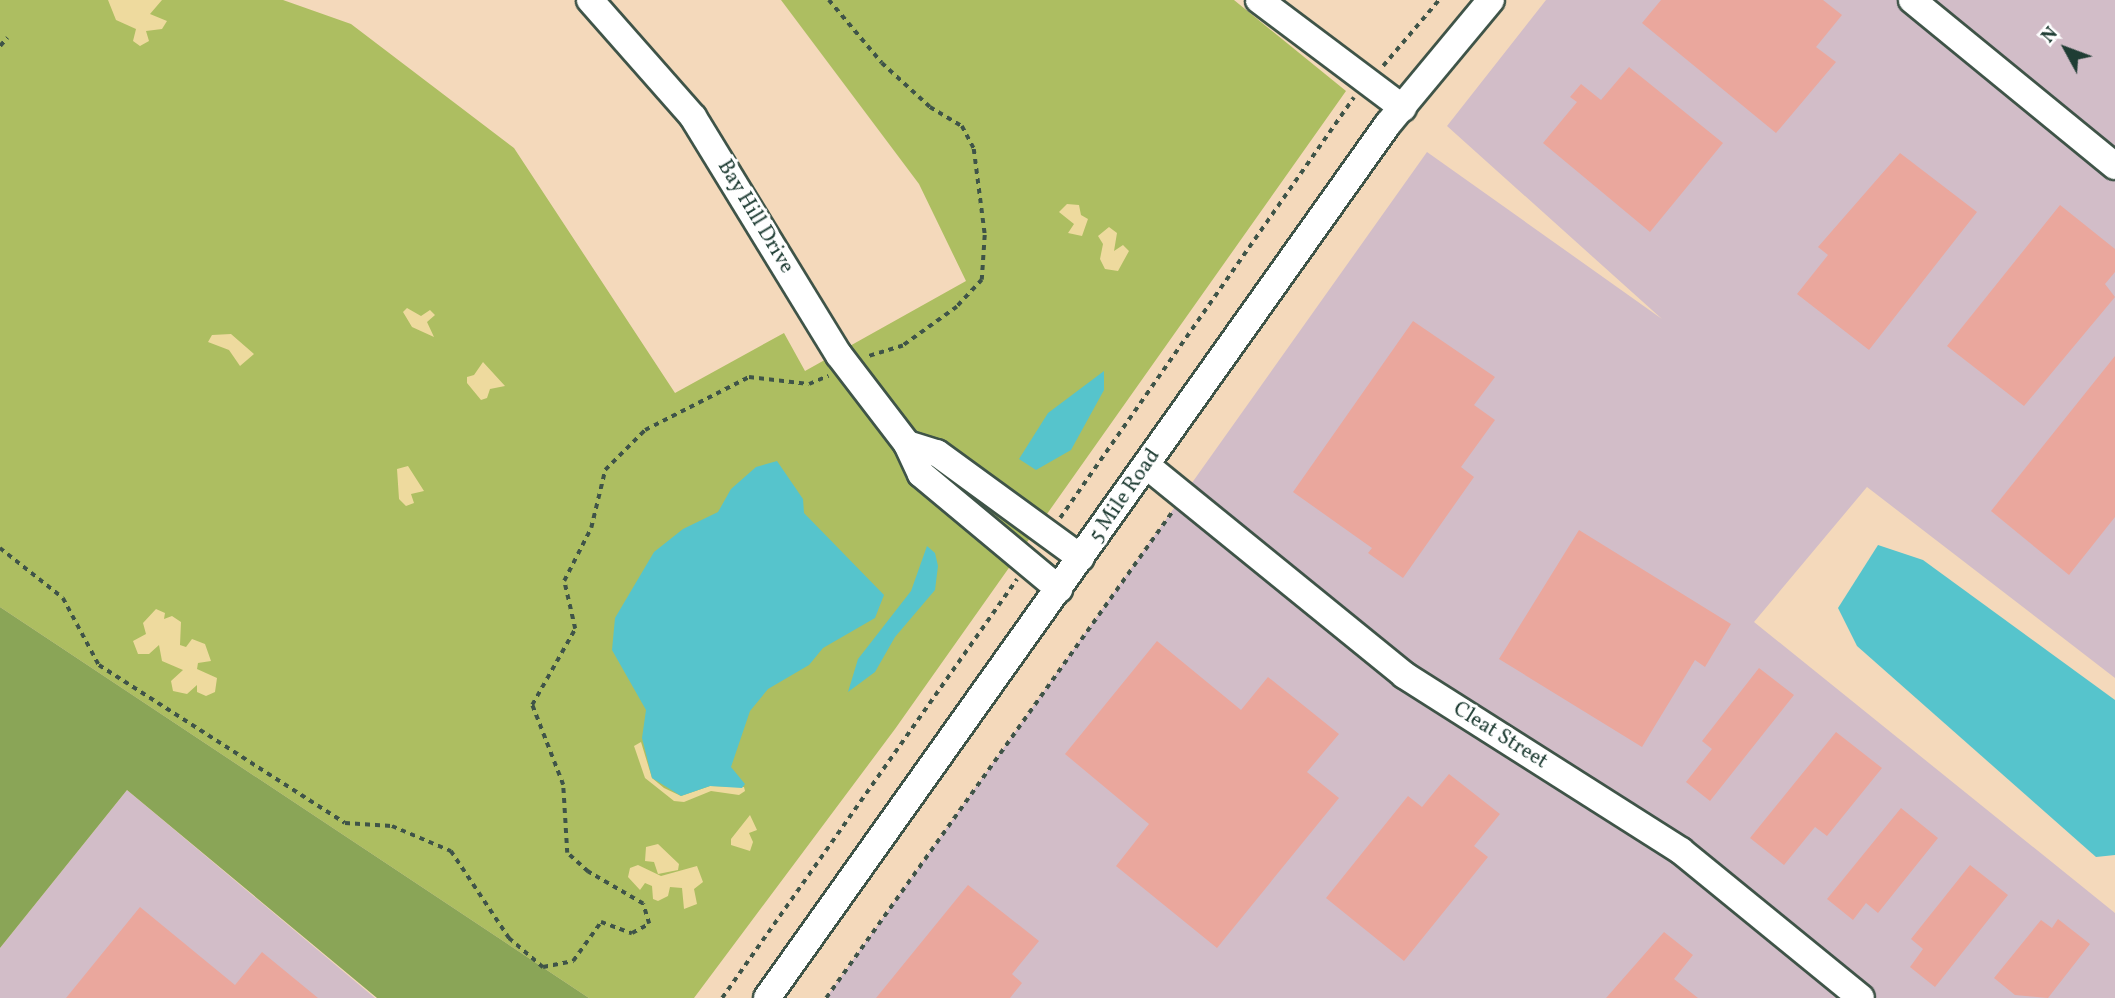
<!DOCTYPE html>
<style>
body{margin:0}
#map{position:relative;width:2115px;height:998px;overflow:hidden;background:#f4d9bb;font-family:Vollkorn,serif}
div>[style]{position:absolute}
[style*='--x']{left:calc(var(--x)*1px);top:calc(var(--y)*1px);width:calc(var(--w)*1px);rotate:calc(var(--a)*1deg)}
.industrial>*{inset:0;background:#d2bdc8}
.green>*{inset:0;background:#adbe61}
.forest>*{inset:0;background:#8aa557}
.sand>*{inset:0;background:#eeda9e}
.water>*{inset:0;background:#56c4cc}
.building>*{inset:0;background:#eaa79d}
.path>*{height:3.5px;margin-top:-1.75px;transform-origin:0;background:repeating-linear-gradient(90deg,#3f5448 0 5px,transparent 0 10px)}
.roads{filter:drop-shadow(2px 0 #3f5448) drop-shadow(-2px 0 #3f5448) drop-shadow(0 2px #3f5448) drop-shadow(0 -2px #3f5448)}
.minor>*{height:26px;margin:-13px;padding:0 13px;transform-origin:13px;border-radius:13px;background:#fff}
span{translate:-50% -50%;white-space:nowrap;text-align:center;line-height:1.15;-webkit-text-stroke:6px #fff;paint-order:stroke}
.street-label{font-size:21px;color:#1f3d34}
.north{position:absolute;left:2031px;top:14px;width:70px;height:70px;-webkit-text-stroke:5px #fff;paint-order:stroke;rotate:311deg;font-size:19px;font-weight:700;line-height:28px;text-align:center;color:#1f3d34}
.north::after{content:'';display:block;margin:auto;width:24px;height:32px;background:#1f3d34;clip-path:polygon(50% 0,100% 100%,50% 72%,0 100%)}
</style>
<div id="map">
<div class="industrial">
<i style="clip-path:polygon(1546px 0,2115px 0,2115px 678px,1867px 487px,1754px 622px,2115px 913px,2115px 998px,826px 998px,1427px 152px,1662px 319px,1447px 126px)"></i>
<i style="clip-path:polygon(127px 790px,375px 998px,0 998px,0 948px)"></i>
</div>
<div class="green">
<i style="clip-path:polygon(0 0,283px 0,351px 24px,514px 148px,675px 393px,784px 333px,805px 371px,966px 281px,919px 184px,781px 0,1234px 0,1346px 91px,895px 729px,694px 998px,589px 998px,0 607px)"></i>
</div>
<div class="forest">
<i style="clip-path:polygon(0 607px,589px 998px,377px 998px,127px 790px,0 948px)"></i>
</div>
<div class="sand">
<i style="clip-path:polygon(108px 0,162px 0,150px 14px,167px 21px,162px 29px,146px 31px,149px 41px,140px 46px,133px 41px,136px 29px,116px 20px)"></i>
<i style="clip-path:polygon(1067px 204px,1079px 205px,1081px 215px,1088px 219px,1082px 236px,1068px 233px,1074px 224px,1059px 212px)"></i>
<i style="clip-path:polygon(1109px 227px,1117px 233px,1114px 251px,1123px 245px,1129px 251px,1118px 271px,1105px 269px,1100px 259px,1103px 244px,1098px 236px)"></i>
<i style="clip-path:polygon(407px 308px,421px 316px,430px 310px,435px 315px,427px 322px,434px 337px,412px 327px,403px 312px)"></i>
<i style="clip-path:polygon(231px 334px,254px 354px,240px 366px,229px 350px,208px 342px,212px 335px)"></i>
<i style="clip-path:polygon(483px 362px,505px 386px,490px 389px,487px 398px,481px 400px,467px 383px,467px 377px,474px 375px)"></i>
<i style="clip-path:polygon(408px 466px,424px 491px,411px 494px,414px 503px,406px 506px,399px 499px,397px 469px)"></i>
<i style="clip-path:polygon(156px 609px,165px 613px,164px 619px,172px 616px,181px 622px,180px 645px,186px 647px,192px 639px,205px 644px,211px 661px,198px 663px,197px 669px,217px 678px,215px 692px,206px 696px,197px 692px,197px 685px,187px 694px,173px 691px,171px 681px,183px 670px,162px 661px,159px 645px,149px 654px,138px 654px,133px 641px,146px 634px,143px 623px)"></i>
<i style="clip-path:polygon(641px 742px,652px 778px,664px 788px,681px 796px,710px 786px,744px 787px,745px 791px,739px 795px,711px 791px,684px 802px,674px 801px,645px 778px,634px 746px)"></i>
<i style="clip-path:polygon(750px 815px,757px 830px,749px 833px,753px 842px,750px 851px,731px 845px,731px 839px)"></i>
<i style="clip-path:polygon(658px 844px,679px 864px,678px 870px,658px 874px,654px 862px,645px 861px,646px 847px)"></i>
<i style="clip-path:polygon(638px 865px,661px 876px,697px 866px,703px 882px,694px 889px,697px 904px,684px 909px,682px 888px,670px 887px,668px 896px,658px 901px,653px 899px,652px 886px,645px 883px,640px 890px,628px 877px,630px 868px)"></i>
</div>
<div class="water">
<i style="clip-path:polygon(1104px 371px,1104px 390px,1071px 450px,1036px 470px,1019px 459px,1048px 413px)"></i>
<i style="clip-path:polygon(777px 461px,803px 499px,804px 513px,884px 595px,875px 618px,823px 648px,809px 665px,768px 689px,750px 711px,731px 767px,745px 784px,742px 788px,710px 786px,681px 796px,652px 778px,642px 738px,646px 710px,612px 650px,615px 618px,654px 552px,683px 529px,718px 512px,731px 489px,756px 467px)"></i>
<i style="clip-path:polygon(1878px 545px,1923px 560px,2115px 700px,2115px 855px,2096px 857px,1857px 646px,1838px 608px)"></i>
<i style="clip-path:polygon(927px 546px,935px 553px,938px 566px,935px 590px,895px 637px,875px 672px,848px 692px,858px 659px,911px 591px)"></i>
</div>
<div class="building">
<i style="clip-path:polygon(1661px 0,1823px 0,1842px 15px,1816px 47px,1836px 62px,1776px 133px,1642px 23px)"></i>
<i style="clip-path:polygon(1629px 67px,1723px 143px,1650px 232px,1543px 143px,1577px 102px,1570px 97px,1581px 84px,1601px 100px)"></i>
<i style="clip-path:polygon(1900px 153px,1977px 212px,1869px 350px,1797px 294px,1828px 255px,1818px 247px)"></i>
<i style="clip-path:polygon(2060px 205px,2115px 249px,2115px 272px,2105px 284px,2115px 297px,2024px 406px,1947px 346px)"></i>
<i style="clip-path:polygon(1413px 321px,1495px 377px,1474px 405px,1495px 420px,1461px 467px,1474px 477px,1403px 578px,1368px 553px,1372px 548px,1293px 492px)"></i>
<i style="clip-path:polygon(2115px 356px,2115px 517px,2069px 575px,1991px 511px)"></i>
<i style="clip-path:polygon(1579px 530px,1731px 624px,1705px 667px,1695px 660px,1642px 747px,1499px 659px)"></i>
<i style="clip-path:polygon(1157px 641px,1241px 710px,1268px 677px,1339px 734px,1307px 772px,1339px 798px,1217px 948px,1116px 866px,1149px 824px,1065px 754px)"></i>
<i style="clip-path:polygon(1759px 668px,1794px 695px,1710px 801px,1686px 782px,1712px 749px,1702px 741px)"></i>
<i style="clip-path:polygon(1836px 732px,1882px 768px,1827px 836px,1815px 827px,1784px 865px,1750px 838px)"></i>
<i style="clip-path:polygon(1449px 774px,1500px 814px,1474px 846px,1488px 857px,1404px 961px,1326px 898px,1408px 796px,1422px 807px)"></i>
<i style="clip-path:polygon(1901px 808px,1938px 838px,1878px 913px,1866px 903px,1853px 920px,1827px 899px)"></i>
<i style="clip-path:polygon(1970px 865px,2008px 895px,1935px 987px,1910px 967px,1923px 949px,1911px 939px)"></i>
<i style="clip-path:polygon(968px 885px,1039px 941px,1012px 974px,1022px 983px,1010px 998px,876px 998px)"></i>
<i style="clip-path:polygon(140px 907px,235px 985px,262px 952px,318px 998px,66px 998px)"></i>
<i style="clip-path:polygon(2058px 919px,2090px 944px,2048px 998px,2015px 995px,1994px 978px,2041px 920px,2052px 928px)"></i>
<i style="clip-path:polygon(1664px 932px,1693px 955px,1674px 979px,1698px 998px,1606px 998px)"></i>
</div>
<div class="path">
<i style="--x:829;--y:0;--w:82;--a:49.9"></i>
<i style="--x:882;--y:63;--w:65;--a:42.5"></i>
<i style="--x:930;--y:107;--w:37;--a:31"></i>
<i style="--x:962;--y:126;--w:26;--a:62"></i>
<i style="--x:974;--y:149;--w:87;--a:82.7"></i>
<i style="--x:985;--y:235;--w:45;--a:93.8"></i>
<i style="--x:982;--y:280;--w:37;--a:133"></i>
<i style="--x:957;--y:307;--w:67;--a:144.2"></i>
<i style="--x:903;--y:346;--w:39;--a:163"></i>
<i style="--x:0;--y:46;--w:11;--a:-49"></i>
<i style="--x:1383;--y:66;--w:87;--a:-49.7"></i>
<i style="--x:1060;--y:518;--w:513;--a:-55.07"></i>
<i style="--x:0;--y:548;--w:80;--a:38.4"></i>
<i style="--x:63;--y:598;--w:76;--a:61.8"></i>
<i style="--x:99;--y:665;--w:292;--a:32.7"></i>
<i style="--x:345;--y:823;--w:47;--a:3.7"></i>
<i style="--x:392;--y:826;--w:64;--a:23"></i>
<i style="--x:451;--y:851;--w:105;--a:56.3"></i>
<i style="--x:509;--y:938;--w:45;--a:40.5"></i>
<i style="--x:543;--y:967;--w:31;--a:-11"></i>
<i style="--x:573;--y:961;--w:48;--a:-54.3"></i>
<i style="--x:601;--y:922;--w:33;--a:20"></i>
<i style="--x:632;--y:933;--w:19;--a:-28"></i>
<i style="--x:649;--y:924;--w:21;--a:-107"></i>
<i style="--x:643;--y:904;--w:64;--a:-149.8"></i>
<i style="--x:588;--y:872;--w:28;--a:-138"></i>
<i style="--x:567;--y:853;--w:68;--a:-93.4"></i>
<i style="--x:563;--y:785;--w:86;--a:-111.2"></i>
<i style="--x:532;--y:705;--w:87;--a:-60.5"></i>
<i style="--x:575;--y:629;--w:49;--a:-102.9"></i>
<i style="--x:564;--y:581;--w:59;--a:-63"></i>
<i style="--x:591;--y:528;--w:60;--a:-76.4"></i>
<i style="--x:605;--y:470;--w:57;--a:-45"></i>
<i style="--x:645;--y:430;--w:117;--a:-27"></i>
<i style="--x:749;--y:377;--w:60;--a:6.7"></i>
<i style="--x:809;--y:384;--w:21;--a:-23"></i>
<i style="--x:722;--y:998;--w:512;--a:-54.85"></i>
<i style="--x:826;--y:998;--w:597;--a:-54.55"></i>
</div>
<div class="roads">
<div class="minor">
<i style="--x:590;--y:0;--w:156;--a:48.6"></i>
<i style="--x:693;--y:117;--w:279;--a:58.5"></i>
<i style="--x:839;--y:355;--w:112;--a:52.6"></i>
<i style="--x:907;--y:444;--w:33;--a:65"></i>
<i style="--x:921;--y:474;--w:180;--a:39.8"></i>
<i style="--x:1259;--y:0;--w:180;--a:36.9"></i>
<i style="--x:1912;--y:0;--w:262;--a:39.3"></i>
<i style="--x:907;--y:444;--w:31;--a:17"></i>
<i style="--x:937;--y:453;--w:178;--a:36.1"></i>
<i style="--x:1146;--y:465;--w:333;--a:39.1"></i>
<i style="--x:1404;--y:675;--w:328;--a:32.4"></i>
<i style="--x:1681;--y:851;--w:232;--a:39.2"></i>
<i style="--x:767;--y:998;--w:1072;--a:-54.61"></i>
<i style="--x:1388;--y:124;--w:161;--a:-50.3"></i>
</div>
</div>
<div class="street-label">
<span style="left:755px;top:217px;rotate:59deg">Bay Hill Drive</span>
<span style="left:1125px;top:496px;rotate:-55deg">5 Mile Road</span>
<span style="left:1500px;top:736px;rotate:32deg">Cleat Street</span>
</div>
<div class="north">N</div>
</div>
